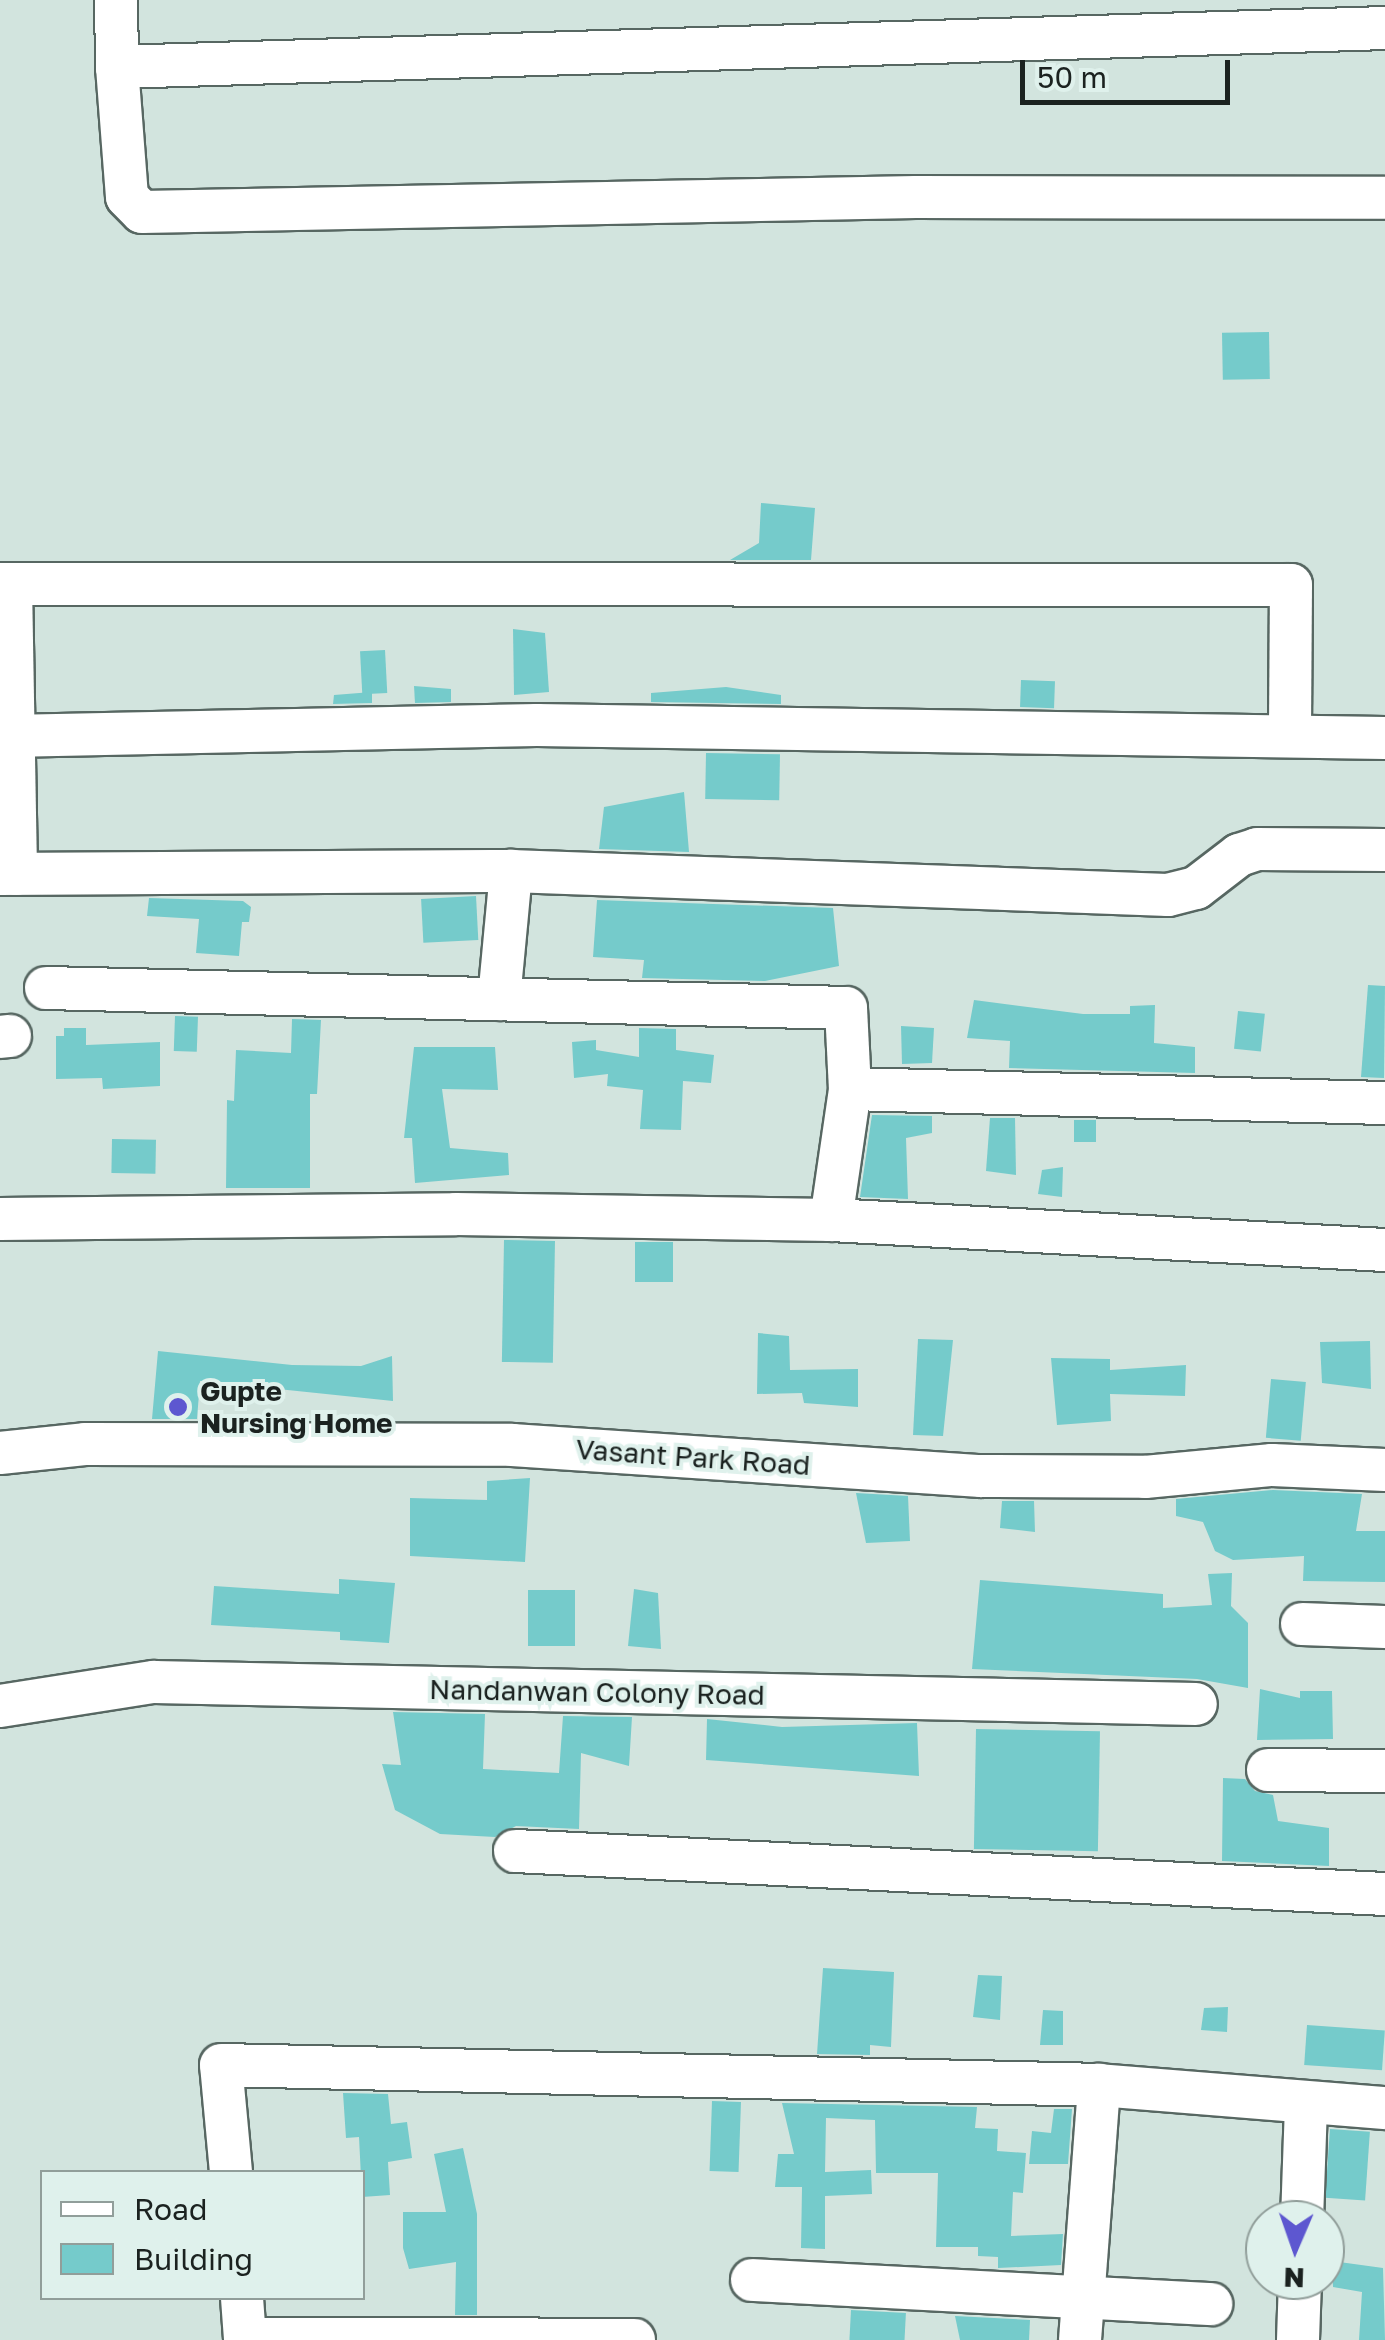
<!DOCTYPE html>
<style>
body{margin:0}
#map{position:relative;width:1385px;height:2340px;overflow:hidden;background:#d2e4de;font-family:"Golos Text",sans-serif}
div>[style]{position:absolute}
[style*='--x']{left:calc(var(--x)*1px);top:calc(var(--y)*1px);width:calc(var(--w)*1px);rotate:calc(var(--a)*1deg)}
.building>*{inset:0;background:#75cbcb;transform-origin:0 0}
.roads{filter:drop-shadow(2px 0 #576762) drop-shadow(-2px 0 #576762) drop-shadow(0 2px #576762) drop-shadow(0 -2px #576762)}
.minor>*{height:42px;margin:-21px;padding:0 21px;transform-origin:21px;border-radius:21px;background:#fff}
.dots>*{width:28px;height:28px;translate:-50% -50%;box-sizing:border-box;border:5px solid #dff1ec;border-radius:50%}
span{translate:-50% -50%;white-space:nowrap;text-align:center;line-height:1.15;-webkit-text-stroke:8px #dff1ec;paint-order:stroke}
.poi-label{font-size:28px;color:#1b2220;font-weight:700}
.left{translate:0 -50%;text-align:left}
.street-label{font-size:28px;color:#1b2220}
.legend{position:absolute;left:40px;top:2170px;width:325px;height:130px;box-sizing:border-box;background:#dff1ec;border:2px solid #919e9a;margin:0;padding:12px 18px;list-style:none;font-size:30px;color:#1b2220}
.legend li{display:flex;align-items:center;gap:20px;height:50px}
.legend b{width:50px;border:2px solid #919e9a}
.north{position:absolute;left:1245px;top:2200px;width:100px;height:100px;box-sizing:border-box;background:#dff1ec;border:2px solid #919e9a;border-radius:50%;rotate:182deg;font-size:28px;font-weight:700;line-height:40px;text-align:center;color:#1b2220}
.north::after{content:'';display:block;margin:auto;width:35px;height:45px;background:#5d57d0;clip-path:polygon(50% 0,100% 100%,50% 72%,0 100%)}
.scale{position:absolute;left:1020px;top:60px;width:210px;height:45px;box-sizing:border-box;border:5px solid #1b2220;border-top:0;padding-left:12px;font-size:30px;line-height:35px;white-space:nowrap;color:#1b2220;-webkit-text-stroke:8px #dff1ec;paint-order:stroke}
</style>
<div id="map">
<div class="building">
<i style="left:1269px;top:332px;width:47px;height:47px;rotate:89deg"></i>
<i style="clip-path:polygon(761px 503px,815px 508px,811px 560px,730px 560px,759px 543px)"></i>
<i style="clip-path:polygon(513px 629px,545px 633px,549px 692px,514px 695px)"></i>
<i style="left:385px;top:650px;width:43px;height:25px;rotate:87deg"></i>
<i style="left:1021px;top:680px;width:34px;height:27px;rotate:2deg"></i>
<i style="clip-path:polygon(414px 686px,451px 689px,451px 702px,415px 703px)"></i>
<i style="clip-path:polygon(726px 687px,781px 695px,781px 704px,651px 702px,651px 693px)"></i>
<i style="clip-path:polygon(372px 692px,372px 703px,333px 704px,334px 695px)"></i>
<i style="left:706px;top:753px;width:74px;height:46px;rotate:1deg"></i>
<i style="clip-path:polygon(684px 792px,689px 852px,599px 849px,604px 807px)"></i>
<i style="left:476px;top:896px;width:44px;height:55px;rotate:87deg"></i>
<i style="clip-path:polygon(149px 898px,243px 901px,251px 907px,249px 922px,242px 922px,239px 956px,196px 953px,199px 919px,147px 916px)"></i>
<i style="clip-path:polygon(597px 900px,833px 908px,839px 966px,765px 981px,642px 978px,644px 960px,593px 957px)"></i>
<i style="clip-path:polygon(1368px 985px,1385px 986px,1384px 1078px,1361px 1077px)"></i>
<i style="clip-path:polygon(974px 1000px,1083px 1014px,1130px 1014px,1130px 1006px,1155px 1005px,1154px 1043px,1195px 1047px,1195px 1073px,1009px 1068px,1010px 1041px,967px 1038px)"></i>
<i style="left:1238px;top:1011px;width:27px;height:38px;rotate:6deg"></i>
<i style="left:175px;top:1016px;width:23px;height:35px;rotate:2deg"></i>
<i style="clip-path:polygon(292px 1019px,321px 1020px,317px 1094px,310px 1094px,310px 1188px,226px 1188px,227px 1100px,234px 1101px,236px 1050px,291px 1053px)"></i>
<i style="clip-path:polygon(901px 1026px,934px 1028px,932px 1063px,902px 1064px)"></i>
<i style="clip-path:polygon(64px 1028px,86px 1028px,86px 1045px,160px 1042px,160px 1086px,103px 1089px,102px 1078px,56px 1079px,56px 1036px,64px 1036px)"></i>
<i style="clip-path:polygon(639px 1028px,676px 1029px,676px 1050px,714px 1055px,711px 1083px,683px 1081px,681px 1130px,640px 1129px,643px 1090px,607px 1086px,608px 1074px,574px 1078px,572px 1042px,596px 1040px,596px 1050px,639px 1057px)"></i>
<i style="clip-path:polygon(414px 1047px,495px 1047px,498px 1090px,442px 1089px,450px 1148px,508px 1153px,509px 1175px,415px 1183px,412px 1138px,404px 1138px)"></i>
<i style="clip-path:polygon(872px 1115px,932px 1116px,932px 1133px,906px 1138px,908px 1199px,860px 1197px)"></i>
<i style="clip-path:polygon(990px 1118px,1015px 1118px,1016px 1175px,986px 1171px)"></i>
<i style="left:1074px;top:1120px;width:22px;height:22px"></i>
<i style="left:112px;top:1139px;width:44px;height:34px;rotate:1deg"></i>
<i style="clip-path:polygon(1063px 1167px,1062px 1197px,1038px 1194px,1042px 1170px)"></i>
<i style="left:504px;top:1240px;width:51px;height:122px;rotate:1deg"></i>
<i style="left:635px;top:1242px;width:38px;height:40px"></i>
<i style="clip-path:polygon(758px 1333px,789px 1336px,790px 1370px,858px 1369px,858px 1407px,804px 1403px,802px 1393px,757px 1394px)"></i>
<i style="clip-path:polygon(918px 1339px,953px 1340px,943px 1436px,913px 1435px)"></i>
<i style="clip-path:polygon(1370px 1341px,1371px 1389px,1322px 1383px,1320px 1342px)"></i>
<i style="clip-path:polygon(158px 1351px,292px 1365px,361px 1366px,392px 1356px,393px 1401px,200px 1381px,197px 1419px,152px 1419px)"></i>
<i style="clip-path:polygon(1051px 1358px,1110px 1359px,1110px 1370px,1186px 1365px,1185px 1396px,1110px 1394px,1111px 1421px,1057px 1425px)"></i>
<i style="left:1271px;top:1379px;width:35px;height:59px;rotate:5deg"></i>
<i style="clip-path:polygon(530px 1478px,525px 1562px,410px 1556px,410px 1498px,487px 1500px,487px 1481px)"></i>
<i style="clip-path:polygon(1273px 1490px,1362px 1494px,1356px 1531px,1385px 1531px,1385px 1582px,1303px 1581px,1304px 1556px,1233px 1560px,1215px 1551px,1203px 1522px,1176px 1516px,1176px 1499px)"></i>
<i style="clip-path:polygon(856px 1493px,908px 1496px,910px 1541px,866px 1543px)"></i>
<i style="clip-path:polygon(1002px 1501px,1034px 1501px,1035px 1532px,1000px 1528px)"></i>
<i style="clip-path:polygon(1232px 1573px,1231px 1606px,1248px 1623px,1248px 1688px,1197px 1679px,972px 1669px,980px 1580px,1163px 1594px,1163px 1608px,1212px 1605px,1208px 1574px)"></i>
<i style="clip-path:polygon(339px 1579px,395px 1583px,389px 1643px,340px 1640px,340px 1632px,211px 1625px,214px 1586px,339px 1594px)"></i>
<i style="clip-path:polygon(634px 1589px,658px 1593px,661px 1649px,628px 1646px)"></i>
<i style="left:528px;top:1590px;width:47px;height:56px"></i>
<i style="clip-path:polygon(1260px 1689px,1300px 1698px,1300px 1691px,1332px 1691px,1333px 1739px,1257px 1740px)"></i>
<i style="clip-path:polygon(393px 1712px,485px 1714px,483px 1769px,559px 1773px,563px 1716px,632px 1717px,629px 1766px,581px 1753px,579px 1829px,516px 1826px,495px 1837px,440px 1834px,395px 1810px,382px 1764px,401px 1765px)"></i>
<i style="clip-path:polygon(707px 1719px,782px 1727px,917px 1723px,919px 1776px,706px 1760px)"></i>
<i style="left:976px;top:1729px;width:124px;height:120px;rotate:1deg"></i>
<i style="clip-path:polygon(1223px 1778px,1245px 1779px,1255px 1791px,1273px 1795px,1278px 1821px,1329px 1828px,1329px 1866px,1222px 1861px)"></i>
<i style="clip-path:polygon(823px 1968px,894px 1972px,891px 2047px,870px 2045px,870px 2055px,817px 2054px)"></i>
<i style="clip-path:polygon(978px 1975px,1002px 1976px,1000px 2020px,973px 2017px)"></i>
<i style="clip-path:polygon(1228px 2007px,1227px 2032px,1201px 2030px,1204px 2008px)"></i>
<i style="clip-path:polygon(1043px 2010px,1063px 2011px,1063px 2045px,1040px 2045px)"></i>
<i style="left:1307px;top:2025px;width:78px;height:40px;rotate:4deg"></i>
<i style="clip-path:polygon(343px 2093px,388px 2094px,391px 2124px,407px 2122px,412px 2158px,388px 2162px,390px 2195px,362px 2197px,359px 2137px,346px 2138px)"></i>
<i style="left:712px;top:2101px;width:29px;height:70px;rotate:2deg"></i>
<i style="clip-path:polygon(782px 2103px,977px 2107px,975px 2128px,998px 2129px,997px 2151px,1026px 2153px,1023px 2193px,1013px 2192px,1011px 2236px,1063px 2234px,1061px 2265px,998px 2268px,998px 2257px,978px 2256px,978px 2247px,936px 2247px,938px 2173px,876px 2173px,875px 2120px,826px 2118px,825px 2172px,871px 2170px,872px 2194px,825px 2196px,825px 2249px,801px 2248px,802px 2187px,775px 2187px,778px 2154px,794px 2154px)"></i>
<i style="clip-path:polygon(1054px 2109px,1072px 2109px,1068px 2164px,1029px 2164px,1032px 2131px,1051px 2133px)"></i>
<i style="left:1330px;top:2129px;width:40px;height:69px;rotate:4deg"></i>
<i style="clip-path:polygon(463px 2148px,477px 2214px,477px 2315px,455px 2315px,456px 2262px,409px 2269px,403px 2248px,403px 2212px,446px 2212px,434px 2154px)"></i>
<i style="clip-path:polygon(1332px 2261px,1383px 2268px,1385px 2340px,1359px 2340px,1362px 2292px,1333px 2287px)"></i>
<i style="left:851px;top:2310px;width:55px;height:30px;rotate:3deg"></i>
<i style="clip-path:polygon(955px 2316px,1030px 2320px,1029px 2340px,960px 2340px)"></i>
</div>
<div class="roads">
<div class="minor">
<i style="--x:116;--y:0;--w:67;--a:89.1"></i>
<i style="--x:117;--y:67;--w:1269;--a:-1.76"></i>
<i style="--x:117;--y:67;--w:130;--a:85.6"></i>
<i style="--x:127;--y:197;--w:21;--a:45"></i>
<i style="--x:142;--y:212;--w:774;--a:-1.11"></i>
<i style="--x:916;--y:197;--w:469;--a:0.1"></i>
<i style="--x:0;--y:584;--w:1291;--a:0.04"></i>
<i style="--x:1291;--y:585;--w:151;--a:90.4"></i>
<i style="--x:11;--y:584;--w:290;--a:89"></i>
<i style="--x:9;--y:736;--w:528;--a:-1.19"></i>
<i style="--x:537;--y:725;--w:848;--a:0.88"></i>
<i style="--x:0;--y:874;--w:511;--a:-0.34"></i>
<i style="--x:511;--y:871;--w:657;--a:2.09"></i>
<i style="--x:1168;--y:895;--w:29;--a:-14"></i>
<i style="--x:1196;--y:888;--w:54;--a:-37.5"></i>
<i style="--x:1239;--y:855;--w:19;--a:-18"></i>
<i style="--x:1257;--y:849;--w:128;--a:0.4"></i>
<i style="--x:46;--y:988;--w:800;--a:1.43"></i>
<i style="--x:846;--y:1008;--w:81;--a:87.2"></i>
<i style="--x:850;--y:1089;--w:535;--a:1.5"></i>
<i style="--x:499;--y:999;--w:129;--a:-84.6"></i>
<i style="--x:0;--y:1037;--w:10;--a:-6"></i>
<i style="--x:0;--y:1219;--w:456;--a:-0.6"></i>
<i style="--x:456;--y:1214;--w:375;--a:0.9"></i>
<i style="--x:831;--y:1220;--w:555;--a:3.1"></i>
<i style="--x:831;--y:1220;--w:132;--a:-81.7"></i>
<i style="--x:0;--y:1453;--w:85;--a:-6"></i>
<i style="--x:85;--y:1444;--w:427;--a:0.1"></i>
<i style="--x:512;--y:1445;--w:470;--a:3.8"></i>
<i style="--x:981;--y:1476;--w:164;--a:0.3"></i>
<i style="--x:1145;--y:1477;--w:128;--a:-5.4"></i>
<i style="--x:1272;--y:1465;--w:113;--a:2.5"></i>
<i style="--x:1302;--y:1624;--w:83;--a:2.1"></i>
<i style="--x:0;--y:1706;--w:156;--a:-8.9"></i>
<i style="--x:154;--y:1682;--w:1042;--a:1.21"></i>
<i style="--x:1268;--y:1770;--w:117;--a:0.5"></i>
<i style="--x:515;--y:1851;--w:871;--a:2.83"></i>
<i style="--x:231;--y:2172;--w:107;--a:-95.3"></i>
<i style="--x:221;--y:2065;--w:878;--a:1.3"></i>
<i style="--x:1099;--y:2085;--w:287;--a:4.6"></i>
<i style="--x:1302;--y:2220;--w:116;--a:-88"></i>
<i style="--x:752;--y:2280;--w:460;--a:3"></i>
<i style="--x:242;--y:2298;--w:41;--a:85.8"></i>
<i style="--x:245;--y:2339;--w:389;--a:0.1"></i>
<i style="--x:1080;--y:2340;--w:256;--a:-85.7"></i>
<i style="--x:1298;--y:2340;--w:60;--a:-88.1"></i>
</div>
</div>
<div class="dots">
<i style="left:178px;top:1407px;background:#5d57d0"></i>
</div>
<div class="poi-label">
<span class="left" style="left:200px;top:1407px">Gupte<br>Nursing Home</span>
</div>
<div class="street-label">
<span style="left:693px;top:1457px;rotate:4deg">Vasant Park Road</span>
<span style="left:597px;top:1692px;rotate:1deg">Nandanwan Colony Road</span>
</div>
<ul class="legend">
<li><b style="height:12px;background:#fff"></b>Road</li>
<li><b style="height:28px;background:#75cbcb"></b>Building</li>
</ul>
<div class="north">N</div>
<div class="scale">50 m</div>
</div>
